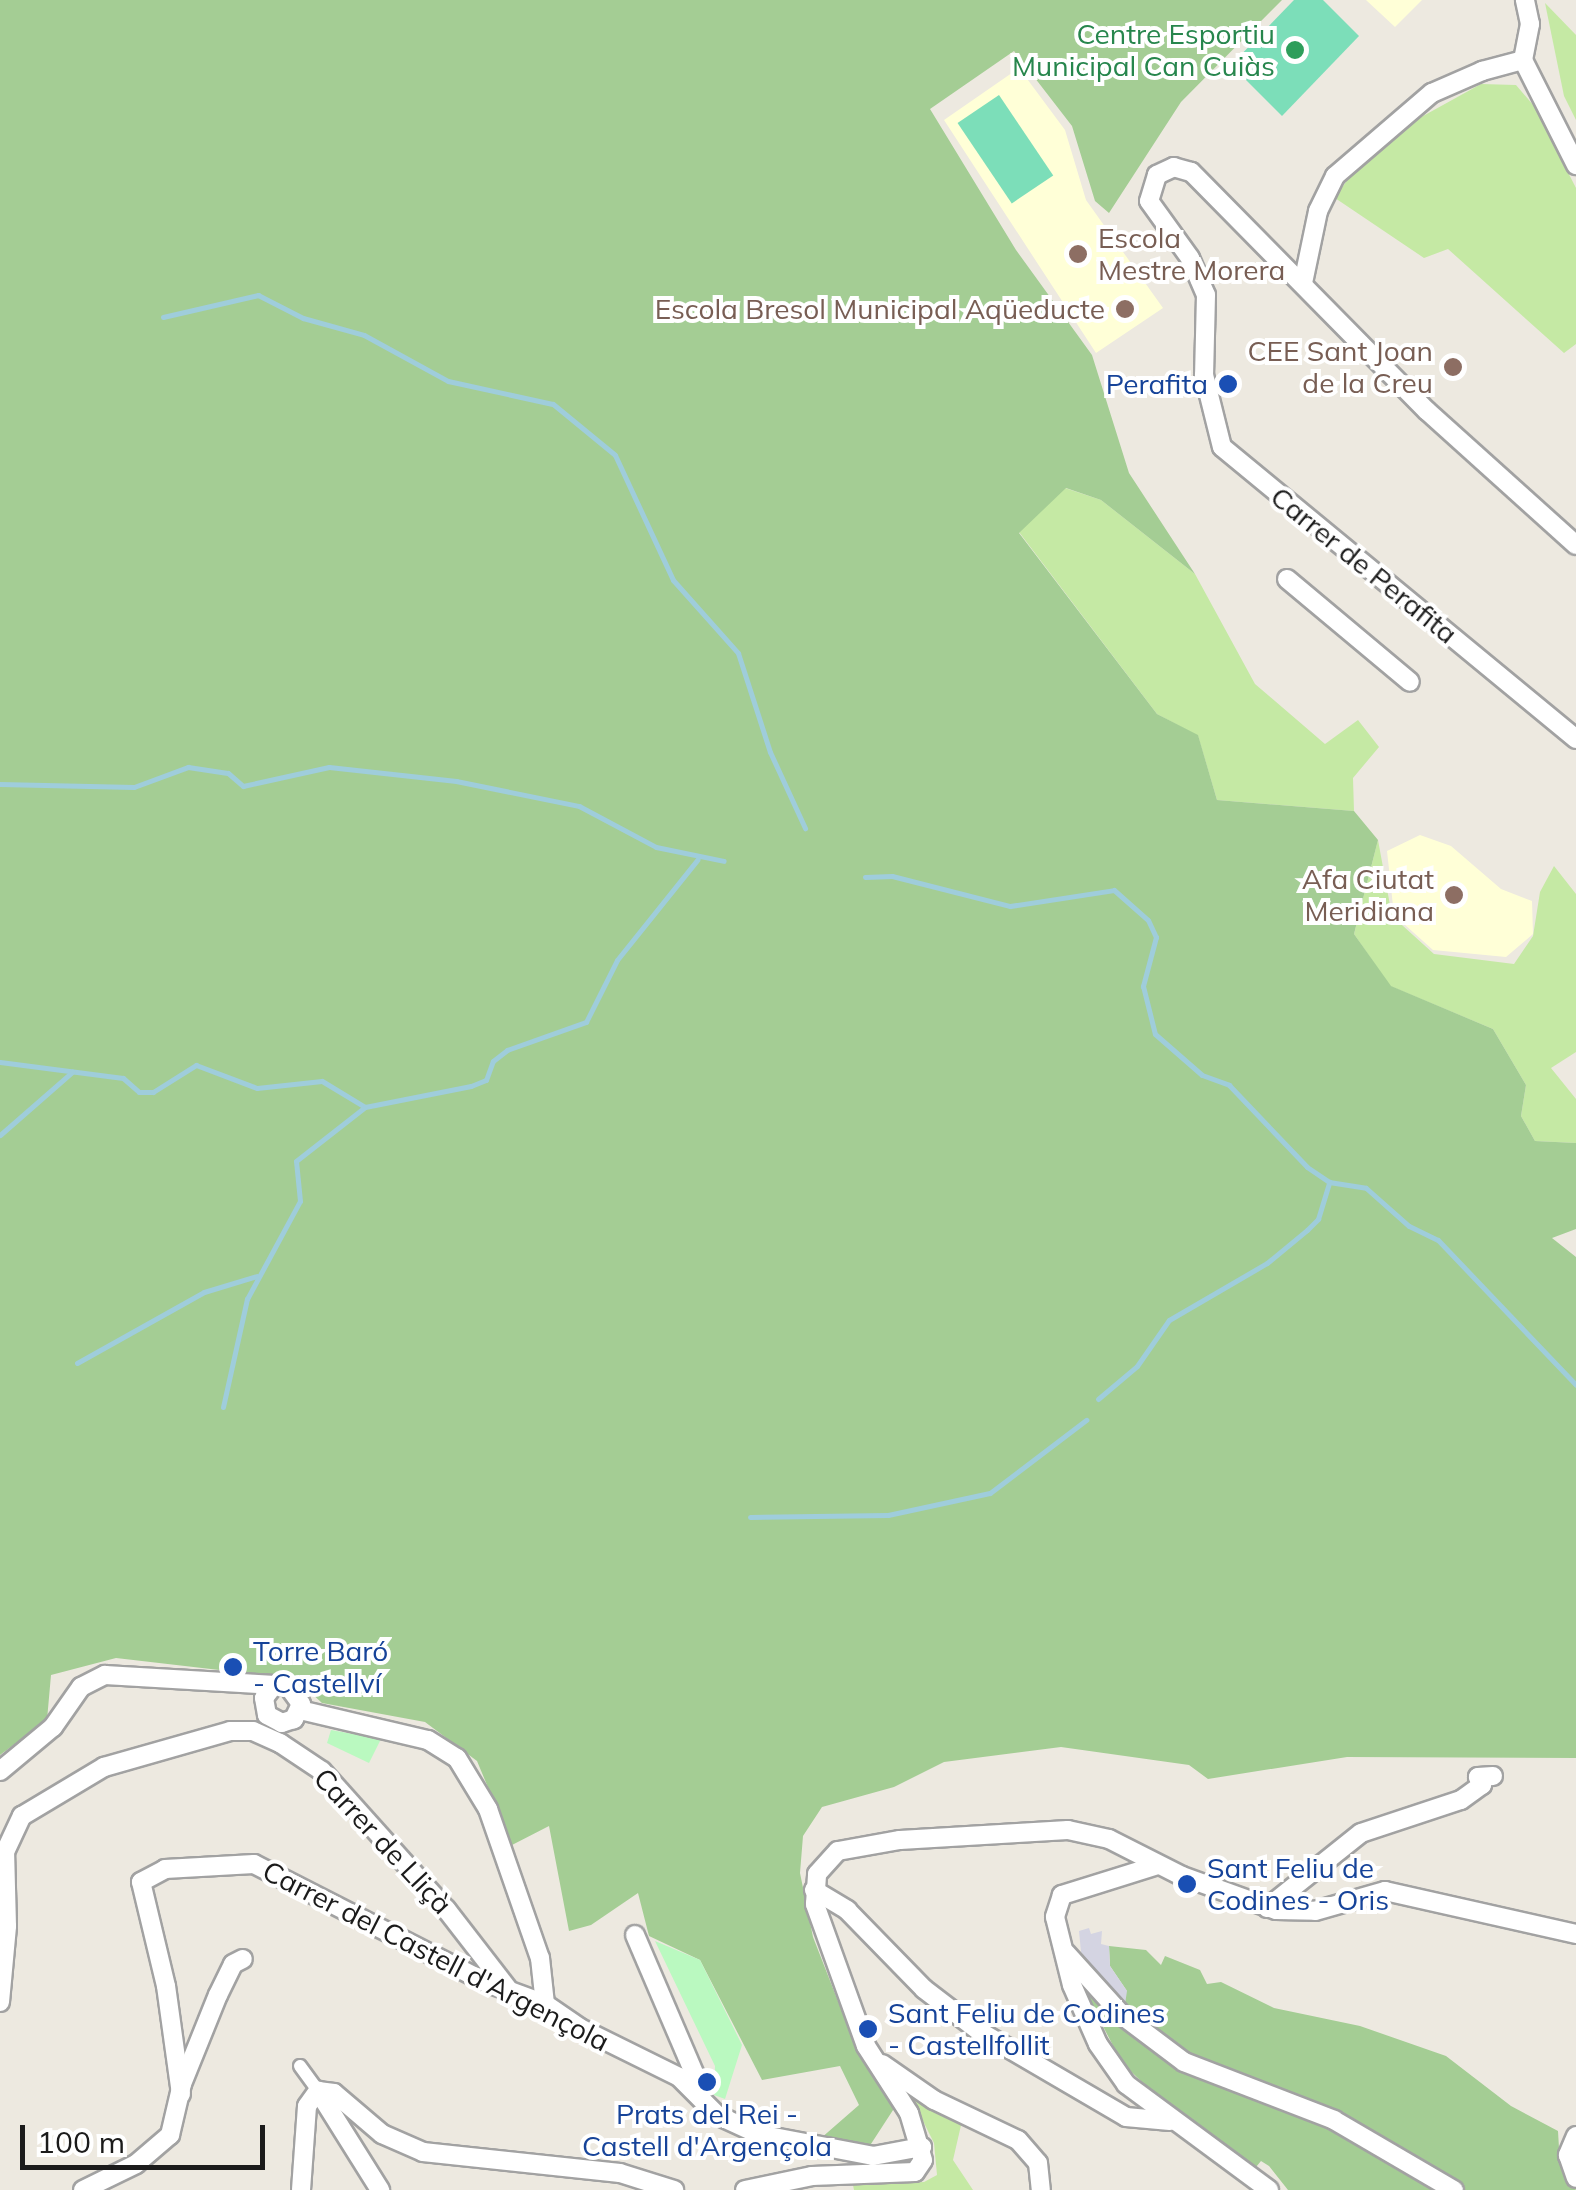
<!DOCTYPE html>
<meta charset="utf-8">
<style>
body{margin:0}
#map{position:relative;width:1576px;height:2190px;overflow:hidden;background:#ede9e0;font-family:Mulish,sans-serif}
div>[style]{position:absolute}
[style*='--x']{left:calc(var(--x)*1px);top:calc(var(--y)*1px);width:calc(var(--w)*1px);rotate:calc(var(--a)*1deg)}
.education>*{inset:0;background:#ffffd7}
.grass>*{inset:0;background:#c5e9a4}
.forest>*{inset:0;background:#a4cd94}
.park>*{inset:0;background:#baf9c0}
.pitch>*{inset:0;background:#7cdeb9;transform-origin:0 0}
.plaza>*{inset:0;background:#d4d4e2}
.stream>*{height:5px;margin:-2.5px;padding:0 2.5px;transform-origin:2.5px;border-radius:2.5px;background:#9fcddb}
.roads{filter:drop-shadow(2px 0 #a2a2a2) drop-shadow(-2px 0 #a2a2a2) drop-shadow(0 2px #a2a2a2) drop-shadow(0 -2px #a2a2a2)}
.pedestrian>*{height:12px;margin:-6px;padding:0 6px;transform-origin:6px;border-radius:6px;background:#fff}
.minor>*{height:18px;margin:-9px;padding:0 9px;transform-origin:9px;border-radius:9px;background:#fff}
.dots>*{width:28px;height:28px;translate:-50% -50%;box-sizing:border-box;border:5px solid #fff;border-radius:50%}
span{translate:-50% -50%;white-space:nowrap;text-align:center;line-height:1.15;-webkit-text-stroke:8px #fff;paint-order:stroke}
.leisure-label{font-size:28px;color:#27864d}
.right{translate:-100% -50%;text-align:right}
.education-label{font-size:28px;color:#785e54}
.left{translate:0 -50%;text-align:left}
.transit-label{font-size:28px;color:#164399}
.street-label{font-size:28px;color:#1b1b1b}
.scale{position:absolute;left:20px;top:2125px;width:245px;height:45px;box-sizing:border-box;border:5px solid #1b1b1b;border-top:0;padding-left:12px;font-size:30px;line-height:35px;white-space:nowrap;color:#1b1b1b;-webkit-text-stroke:8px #fff;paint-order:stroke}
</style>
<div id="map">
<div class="education">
<i style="clip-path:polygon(1366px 0,1422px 0,1395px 27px)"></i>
<i style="clip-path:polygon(1019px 68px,1065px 130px,1086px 200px,1163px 308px,1096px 353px,944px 120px)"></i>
<i style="clip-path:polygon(1420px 835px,1451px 846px,1501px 889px,1532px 901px,1533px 934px,1506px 957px,1433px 950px,1394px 915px,1387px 851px)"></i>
</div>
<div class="grass">
<i style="clip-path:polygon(1545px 3px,1576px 35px,1576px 120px,1564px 96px)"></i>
<i style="clip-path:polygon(1481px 84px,1516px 85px,1534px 106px,1576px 188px,1576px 344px,1564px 353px,1448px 249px,1424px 258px,1335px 198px,1358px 164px,1405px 126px)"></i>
<i style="clip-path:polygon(1065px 488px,1101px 500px,1195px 574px,1255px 684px,1325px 744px,1358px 720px,1379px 747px,1353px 778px,1354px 811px,1217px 800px,1198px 736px,1157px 714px,1019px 532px)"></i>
<i style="clip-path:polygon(1378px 840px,1392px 916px,1434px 954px,1514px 964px,1533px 936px,1540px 892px,1554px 866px,1576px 894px,1576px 1052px,1551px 1068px,1576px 1099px,1576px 1143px,1535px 1141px,1521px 1116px,1526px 1085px,1493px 1029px,1390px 986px,1354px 934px)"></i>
<i style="clip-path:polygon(911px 2097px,962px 2121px,953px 2160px,973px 2190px,854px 2190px,853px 2185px,924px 2182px,937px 2175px,934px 2143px)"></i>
</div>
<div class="forest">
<i style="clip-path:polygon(0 0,1282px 0,1181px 102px,1109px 213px,1095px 201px,1072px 126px,1014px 51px,930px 109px,1016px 250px,1092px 355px,1129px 473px,1195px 574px,1101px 500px,1066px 488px,1019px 533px,1157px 714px,1198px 735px,1217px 800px,1354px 811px,1378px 840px,1354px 934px,1391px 986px,1493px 1029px,1526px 1085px,1521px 1116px,1535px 1141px,1576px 1143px,1576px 1229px,1552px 1238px,1576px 1257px,1576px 1758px,1347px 1757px,1208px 1779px,1189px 1765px,1061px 1747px,944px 1762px,894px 1787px,822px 1807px,803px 1836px,800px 1873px,813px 1937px,857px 2050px,895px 2107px,869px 2147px,820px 2139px,859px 2105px,840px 2066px,762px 2080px,700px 1960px,649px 1936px,638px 1893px,591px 1925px,569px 1931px,549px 1826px,512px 1845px,477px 1761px,425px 1722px,322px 1703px,296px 1679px,116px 1658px,51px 1675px,47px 1720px,0 1755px)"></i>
<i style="clip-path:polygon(1109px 1946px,1146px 1950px,1161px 1965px,1165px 1956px,1200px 1970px,1207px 1984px,1221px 1982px,1274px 2008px,1360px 2026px,1446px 2056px,1511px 2106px,1558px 2131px,1560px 2165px,1576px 2190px,1288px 2190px,1269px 2166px,1261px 2161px,1256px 2167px,1181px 2119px,1122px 2063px,1077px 1976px,1127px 1991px,1110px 1966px)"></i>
</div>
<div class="park">
<i style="clip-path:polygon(331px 1730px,381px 1739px,369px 1763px,327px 1743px)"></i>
<i style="clip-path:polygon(655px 1941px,700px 1960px,742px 2045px,725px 2099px,714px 2095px,715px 2066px)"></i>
</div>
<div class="pitch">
<i style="clip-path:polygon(1294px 0,1323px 0,1359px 36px,1282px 116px,1231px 65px)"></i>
<i style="left:999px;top:95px;width:97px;height:50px;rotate:56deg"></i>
</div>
<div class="plaza">
<i style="clip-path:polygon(1089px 1928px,1091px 1934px,1102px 1931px,1101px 1944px,1109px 1946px,1110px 1966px,1127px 1991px,1124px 2011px,1081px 1952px,1079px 1931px)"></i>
</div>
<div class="stream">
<i style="--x:163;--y:317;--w:98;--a:-13"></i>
<i style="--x:258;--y:295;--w:51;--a:27.1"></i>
<i style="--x:303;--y:318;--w:63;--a:15.6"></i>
<i style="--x:364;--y:335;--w:96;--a:28.7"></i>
<i style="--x:448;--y:381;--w:107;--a:12.4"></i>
<i style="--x:553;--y:404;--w:80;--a:39.4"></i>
<i style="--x:615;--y:455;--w:138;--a:65.1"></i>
<i style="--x:673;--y:580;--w:98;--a:48.3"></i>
<i style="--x:738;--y:653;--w:104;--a:72.1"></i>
<i style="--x:770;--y:752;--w:84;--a:65.3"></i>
<i style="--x:0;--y:784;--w:134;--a:1.3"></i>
<i style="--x:134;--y:787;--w:58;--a:-20.3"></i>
<i style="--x:188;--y:767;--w:40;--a:8.5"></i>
<i style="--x:228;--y:773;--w:20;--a:41"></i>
<i style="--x:243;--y:786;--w:88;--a:-12.5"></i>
<i style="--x:329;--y:767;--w:128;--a:6.3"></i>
<i style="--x:456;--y:781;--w:126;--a:11.5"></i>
<i style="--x:579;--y:806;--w:87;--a:28"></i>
<i style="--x:656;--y:847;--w:69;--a:11.6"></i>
<i style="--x:865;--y:877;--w:27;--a:-2"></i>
<i style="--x:892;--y:876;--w:122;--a:14.3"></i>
<i style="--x:1010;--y:906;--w:105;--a:-8.7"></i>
<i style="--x:1114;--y:890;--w:45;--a:41.4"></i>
<i style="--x:1148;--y:920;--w:19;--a:65"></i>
<i style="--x:1156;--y:937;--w:51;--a:104.9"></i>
<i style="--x:1143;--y:986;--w:49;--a:76"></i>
<i style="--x:1155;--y:1034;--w:62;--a:41.1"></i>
<i style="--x:1202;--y:1075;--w:29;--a:20"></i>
<i style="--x:1229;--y:1085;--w:113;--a:46.4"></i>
<i style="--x:1307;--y:1167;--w:27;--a:34"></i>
<i style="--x:1329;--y:1182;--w:37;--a:9"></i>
<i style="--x:1366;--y:1188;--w:57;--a:41.5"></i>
<i style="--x:1409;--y:1226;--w:32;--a:26"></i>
<i style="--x:1438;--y:1240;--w:200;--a:46.4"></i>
<i style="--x:0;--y:1062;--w:124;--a:7.4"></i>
<i style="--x:123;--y:1078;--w:21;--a:41"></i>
<i style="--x:139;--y:1092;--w:14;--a:0"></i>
<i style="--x:153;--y:1092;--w:51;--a:-32.1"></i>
<i style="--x:196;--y:1065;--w:65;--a:20.7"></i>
<i style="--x:257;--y:1088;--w:65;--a:-6.1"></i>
<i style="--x:322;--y:1081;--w:50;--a:31.2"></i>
<i style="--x:365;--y:1107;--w:108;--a:-11.2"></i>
<i style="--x:471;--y:1086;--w:16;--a:-22"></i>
<i style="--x:486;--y:1080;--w:20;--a:-70"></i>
<i style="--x:493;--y:1061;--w:18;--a:-38"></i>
<i style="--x:507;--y:1050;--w:84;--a:-19.5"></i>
<i style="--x:586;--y:1022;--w:69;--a:-63.4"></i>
<i style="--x:617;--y:960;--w:129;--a:-51.3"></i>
<i style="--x:0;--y:1135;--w:96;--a:-41.2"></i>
<i style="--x:77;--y:1363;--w:145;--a:-29.2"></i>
<i style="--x:204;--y:1292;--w:55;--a:-16.8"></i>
<i style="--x:1098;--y:1399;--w:51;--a:-40.2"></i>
<i style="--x:1137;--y:1366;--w:56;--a:-55.2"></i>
<i style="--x:1169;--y:1320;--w:113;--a:-30.2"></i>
<i style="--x:1267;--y:1263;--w:52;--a:-39.5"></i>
<i style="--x:1307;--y:1230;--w:16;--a:-45"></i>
<i style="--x:1318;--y:1219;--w:39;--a:-73"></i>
<i style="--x:223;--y:1407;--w:111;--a:-77.5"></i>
<i style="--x:247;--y:1299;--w:111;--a:-61.6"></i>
<i style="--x:300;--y:1201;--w:40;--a:-95.7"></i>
<i style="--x:296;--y:1161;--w:88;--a:-38"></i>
<i style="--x:750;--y:1517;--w:138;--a:-0.8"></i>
<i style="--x:888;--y:1515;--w:104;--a:-12.2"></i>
<i style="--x:990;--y:1493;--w:121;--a:-37.2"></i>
</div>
<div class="roads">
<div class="pedestrian">
<i style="--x:300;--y:2066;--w:31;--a:54"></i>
</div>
<div class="minor">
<i style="--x:1523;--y:60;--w:37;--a:-79"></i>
<i style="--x:1530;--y:24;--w:25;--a:-102"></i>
<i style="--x:1303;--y:283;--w:74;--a:-78.2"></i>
<i style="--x:1318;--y:211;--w:39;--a:-64"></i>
<i style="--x:1335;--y:176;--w:128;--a:-40.6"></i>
<i style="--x:1432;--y:93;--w:55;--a:-23.7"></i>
<i style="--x:1482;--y:71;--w:42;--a:-15"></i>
<i style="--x:1523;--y:60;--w:118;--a:63.2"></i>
<i style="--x:1576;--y:545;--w:200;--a:-138"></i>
<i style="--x:1427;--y:411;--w:336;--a:-134.6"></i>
<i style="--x:1191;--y:172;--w:18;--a:-164"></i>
<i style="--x:1174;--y:167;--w:19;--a:155"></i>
<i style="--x:1157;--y:175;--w:27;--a:107"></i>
<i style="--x:1149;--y:201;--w:70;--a:54.3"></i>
<i style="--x:1190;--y:258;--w:40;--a:66.6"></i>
<i style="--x:1206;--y:295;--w:80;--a:91.4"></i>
<i style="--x:1204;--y:375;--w:74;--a:76"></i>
<i style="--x:1222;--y:447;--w:459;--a:39.5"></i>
<i style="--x:1287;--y:579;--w:160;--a:39.9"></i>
<i style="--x:300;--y:1710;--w:131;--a:13.2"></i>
<i style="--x:428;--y:1740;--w:34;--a:32"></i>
<i style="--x:457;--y:1758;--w:60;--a:58.7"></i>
<i style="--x:488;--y:1809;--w:158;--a:70.8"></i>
<i style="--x:540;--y:1958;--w:46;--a:83.8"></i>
<i style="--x:0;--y:1771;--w:69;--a:-39.7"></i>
<i style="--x:53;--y:1727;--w:49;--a:-55"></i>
<i style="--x:81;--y:1687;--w:27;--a:-27"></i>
<i style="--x:105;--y:1675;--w:183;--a:3.4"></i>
<i style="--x:288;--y:1686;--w:22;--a:54"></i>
<i style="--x:301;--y:1704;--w:17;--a:115"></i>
<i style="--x:294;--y:1719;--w:13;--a:162"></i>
<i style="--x:282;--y:1723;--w:17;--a:-152"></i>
<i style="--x:267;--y:1715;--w:17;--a:-100"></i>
<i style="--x:264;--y:1698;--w:11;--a:-52"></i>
<i style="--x:1158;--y:1865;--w:101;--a:162.6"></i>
<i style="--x:1062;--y:1895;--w:23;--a:108"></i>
<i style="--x:1055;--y:1917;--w:70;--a:76"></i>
<i style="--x:1072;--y:1985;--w:64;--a:66.2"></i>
<i style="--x:1098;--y:2044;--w:49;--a:55"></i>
<i style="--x:1126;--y:2084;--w:178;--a:36.5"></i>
<i style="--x:814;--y:1890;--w:39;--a:31"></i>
<i style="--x:847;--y:1910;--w:110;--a:45.7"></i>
<i style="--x:924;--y:1989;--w:69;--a:37.4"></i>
<i style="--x:979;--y:2031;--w:170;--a:30.3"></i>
<i style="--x:1126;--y:2117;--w:44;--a:5.2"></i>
<i style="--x:1267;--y:1908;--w:120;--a:-38.6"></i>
<i style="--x:1361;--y:1833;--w:105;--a:-18.3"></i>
<i style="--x:1461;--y:1800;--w:26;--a:-36"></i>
<i style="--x:1482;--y:1785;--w:9;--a:-117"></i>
<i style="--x:1478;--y:1777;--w:15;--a:-4"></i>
<i style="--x:635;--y:1935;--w:168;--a:66.8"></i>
<i style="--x:1066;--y:1953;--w:85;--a:47.9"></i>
<i style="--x:1123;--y:2016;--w:76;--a:37"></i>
<i style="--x:1184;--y:2062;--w:161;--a:21.1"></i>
<i style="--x:1334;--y:2120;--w:139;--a:30.3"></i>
<i style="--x:0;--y:2002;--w:76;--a:-84.7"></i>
<i style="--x:7;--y:1926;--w:74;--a:-91.5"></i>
<i style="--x:5;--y:1852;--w:40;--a:-65"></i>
<i style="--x:22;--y:1816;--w:96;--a:-30.9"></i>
<i style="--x:104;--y:1767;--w:131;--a:-15.9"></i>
<i style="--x:230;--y:1731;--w:23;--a:0"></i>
<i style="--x:253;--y:1731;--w:30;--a:24"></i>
<i style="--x:280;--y:1743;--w:50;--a:33.7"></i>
<i style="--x:322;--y:1771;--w:186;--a:48.1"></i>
<i style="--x:446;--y:1909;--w:101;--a:52.2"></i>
<i style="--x:882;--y:2064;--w:63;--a:34.7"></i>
<i style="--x:934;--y:2100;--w:93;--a:25.5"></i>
<i style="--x:1018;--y:2140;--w:30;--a:49"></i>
<i style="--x:1038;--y:2163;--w:27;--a:84"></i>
<i style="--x:318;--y:2091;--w:16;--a:7"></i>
<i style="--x:334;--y:2093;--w:63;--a:40.5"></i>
<i style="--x:382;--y:2134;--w:45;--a:23.7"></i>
<i style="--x:423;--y:2152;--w:198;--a:6.1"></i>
<i style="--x:620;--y:2173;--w:57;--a:17.5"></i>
<i style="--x:318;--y:2091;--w:117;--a:57.9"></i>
<i style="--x:181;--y:2094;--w:109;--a:-97.9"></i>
<i style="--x:166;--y:1986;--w:107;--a:-103.5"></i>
<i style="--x:141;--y:1882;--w:27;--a:-28"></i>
<i style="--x:165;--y:1869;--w:89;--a:-3.2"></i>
<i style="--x:254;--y:1864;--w:263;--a:27"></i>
<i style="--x:488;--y:1983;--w:61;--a:20.2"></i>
<i style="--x:545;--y:2004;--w:42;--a:34.4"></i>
<i style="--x:580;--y:2028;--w:110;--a:26.3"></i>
<i style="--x:679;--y:2077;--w:54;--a:45"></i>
<i style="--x:717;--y:2115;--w:45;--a:24.9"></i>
<i style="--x:758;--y:2134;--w:117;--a:10.8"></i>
<i style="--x:873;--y:2156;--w:50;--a:-10.4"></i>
<i style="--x:1576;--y:2136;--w:21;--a:113"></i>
<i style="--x:1568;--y:2155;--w:24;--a:71"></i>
<i style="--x:83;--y:2190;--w:59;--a:-26.1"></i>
<i style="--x:136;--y:2164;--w:45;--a:-40.5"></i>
<i style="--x:170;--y:2135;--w:52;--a:-76.8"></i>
<i style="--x:182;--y:2084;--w:96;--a:-68"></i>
<i style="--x:218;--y:1995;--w:34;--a:-64"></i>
<i style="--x:233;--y:1964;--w:11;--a:-27"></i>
<i style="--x:301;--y:2190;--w:84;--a:-85.9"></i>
<i style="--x:307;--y:2106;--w:19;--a:-54"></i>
<i style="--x:745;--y:2190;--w:68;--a:-11.8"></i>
<i style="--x:812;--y:2176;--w:103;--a:-2.2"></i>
<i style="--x:915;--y:2172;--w:14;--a:-56"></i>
<i style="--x:923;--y:2160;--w:49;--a:-106.6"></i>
<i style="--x:909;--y:2113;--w:80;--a:-122.7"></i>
<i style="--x:866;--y:2046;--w:151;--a:-109.8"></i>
<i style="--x:815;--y:1904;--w:30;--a:-86"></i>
<i style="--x:817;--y:1874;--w:31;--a:-48"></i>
<i style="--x:838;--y:1851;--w:63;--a:-10.1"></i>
<i style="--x:900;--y:1840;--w:168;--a:-3.4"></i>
<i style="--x:1068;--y:1830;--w:42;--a:12.4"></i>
<i style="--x:1109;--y:1839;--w:82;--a:26.9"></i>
<i style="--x:1182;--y:1876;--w:100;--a:19.9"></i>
<i style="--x:1276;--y:1910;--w:39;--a:1"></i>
<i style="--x:1315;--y:1911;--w:73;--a:-15.9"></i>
<i style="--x:1385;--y:1891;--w:196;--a:12.7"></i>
</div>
</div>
<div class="dots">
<i style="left:1295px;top:50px;background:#2e9e5b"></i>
<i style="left:1078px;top:254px;background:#8d6e63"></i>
<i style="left:1125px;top:309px;background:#8d6e63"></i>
<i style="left:1453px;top:367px;background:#8d6e63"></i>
<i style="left:1228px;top:384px;background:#1a4fb4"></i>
<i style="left:1454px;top:895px;background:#8d6e63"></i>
<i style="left:233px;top:1667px;background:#1a4fb4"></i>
<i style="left:1187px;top:1884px;background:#1a4fb4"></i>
<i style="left:868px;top:2029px;background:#1a4fb4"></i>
<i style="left:707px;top:2082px;background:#1a4fb4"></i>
</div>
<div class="leisure-label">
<span class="right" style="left:1275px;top:50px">Centre Esportiu<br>Municipal Can Cuiàs</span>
</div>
<div class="education-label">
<span class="left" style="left:1098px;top:254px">Escola<br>Mestre Morera</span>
<span class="right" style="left:1105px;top:309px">Escola Bresol Municipal Aqüeducte</span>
<span class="right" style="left:1433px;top:367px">CEE Sant Joan<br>de la Creu</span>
<span class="right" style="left:1434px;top:895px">Afa Ciutat<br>Meridiana</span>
</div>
<div class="transit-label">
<span class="right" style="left:1208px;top:384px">Perafita</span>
<span class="left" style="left:253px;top:1667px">Torre Baró<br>- Castellví</span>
<span class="left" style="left:1207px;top:1884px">Sant Feliu de<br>Codines - Oris</span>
<span class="left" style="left:888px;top:2029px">Sant Feliu de Codines<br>- Castellfollit</span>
<span style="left:707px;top:2130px">Prats del Rei -<br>Castell d'Argençola</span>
</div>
<div class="street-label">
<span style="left:1364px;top:565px;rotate:39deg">Carrer de Perafita</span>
<span style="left:383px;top:1841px;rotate:47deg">Carrer de Lliçà</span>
<span style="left:436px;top:1956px;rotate:27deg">Carrer del Castell d'Argençola</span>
</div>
<div class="scale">100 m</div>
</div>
